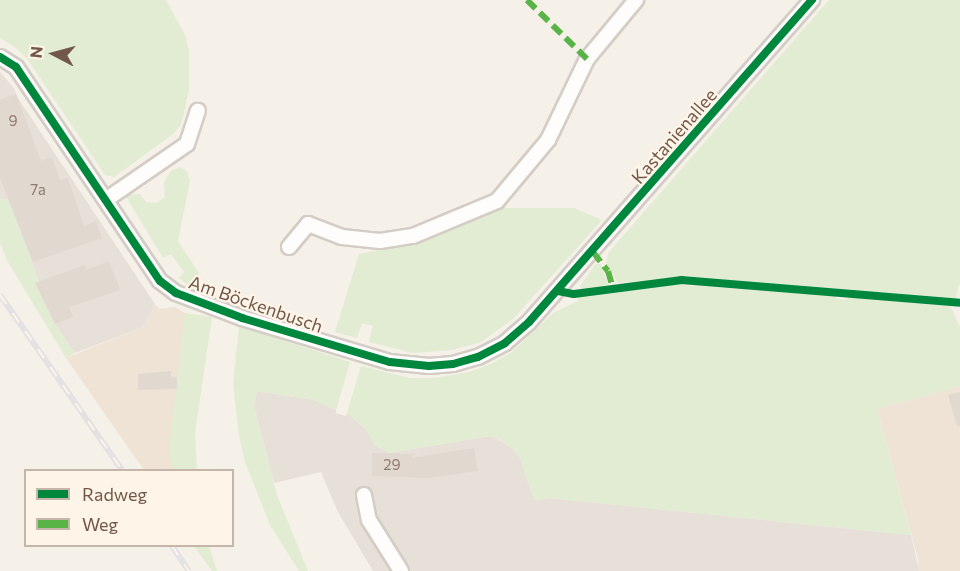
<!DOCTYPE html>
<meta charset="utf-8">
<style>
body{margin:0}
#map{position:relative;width:960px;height:571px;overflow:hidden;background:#f5f0e8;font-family:Commissioner,sans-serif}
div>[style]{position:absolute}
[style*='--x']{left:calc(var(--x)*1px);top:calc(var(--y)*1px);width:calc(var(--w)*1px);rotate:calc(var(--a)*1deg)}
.residential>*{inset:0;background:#eee3d5}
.industrial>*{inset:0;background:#e7e0d9}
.green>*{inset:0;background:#e1ecd3}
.building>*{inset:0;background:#e1d8d0}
.roads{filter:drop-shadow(2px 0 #d4cdc6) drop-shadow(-2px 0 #d4cdc6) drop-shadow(0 2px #d4cdc6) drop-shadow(0 -2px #d4cdc6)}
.minor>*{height:14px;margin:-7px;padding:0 7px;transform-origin:7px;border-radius:7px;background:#fefdfc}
.rail>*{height:6px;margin-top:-3px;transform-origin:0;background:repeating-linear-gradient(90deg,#fef5e8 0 11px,#e4e1e4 0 22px);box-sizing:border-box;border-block:2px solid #e4e1e4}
.quiet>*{height:6px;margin-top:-3px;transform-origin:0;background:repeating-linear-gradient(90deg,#59b447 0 12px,transparent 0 18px)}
.cycleway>*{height:8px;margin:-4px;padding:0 4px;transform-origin:4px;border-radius:4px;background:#00873e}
span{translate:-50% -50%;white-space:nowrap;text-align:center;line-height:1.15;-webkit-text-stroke:4.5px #fef5e8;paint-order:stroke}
.number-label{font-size:15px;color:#8f7a6e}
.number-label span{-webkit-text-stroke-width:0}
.street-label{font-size:18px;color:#71584a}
.legend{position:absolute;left:24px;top:469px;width:210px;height:78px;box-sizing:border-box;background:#fef5e8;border:2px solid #c6b6a9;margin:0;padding:8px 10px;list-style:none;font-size:18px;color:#71584a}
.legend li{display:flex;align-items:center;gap:12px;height:30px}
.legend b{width:30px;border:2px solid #c6b6a9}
.north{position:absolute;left:24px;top:24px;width:60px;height:60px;-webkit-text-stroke:4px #fef5e8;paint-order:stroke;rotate:276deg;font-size:16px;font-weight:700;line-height:24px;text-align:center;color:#71584a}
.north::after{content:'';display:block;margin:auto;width:21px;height:27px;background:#71584a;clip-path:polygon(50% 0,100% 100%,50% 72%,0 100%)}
</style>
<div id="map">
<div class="residential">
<i style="clip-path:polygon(155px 304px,159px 309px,175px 307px,185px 313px,171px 453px,172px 470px,144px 470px,66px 358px,143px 327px)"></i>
<i style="clip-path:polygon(960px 386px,960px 571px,919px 571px,917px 564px,919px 563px,877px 409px)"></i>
</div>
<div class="industrial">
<i style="clip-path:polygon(0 72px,14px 88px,18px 98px,155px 304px,143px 327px,75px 353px,55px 324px,8px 199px,3px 200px,0 195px)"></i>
<i style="clip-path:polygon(257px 391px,314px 400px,336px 410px,336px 413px,346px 416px,347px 413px,367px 430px,375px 445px,389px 453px,490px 436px,496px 438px,511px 447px,520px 458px,534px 500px,551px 498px,911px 535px,919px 571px,373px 571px,338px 512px,321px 472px,274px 483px,254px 406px)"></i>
</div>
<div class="green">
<i style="clip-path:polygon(0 0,166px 0,185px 35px,189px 50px,189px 91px,181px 125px,172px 135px,114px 177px,105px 175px,28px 60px,16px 48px,0 38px)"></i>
<i style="clip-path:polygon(829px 0,960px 0,960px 285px,958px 286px,956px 300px,689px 278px,618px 283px,606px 262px,609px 252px)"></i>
<i style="clip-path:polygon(180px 167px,187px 171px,190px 181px,178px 241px,199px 273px,192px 288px,179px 278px,184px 272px,171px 254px,163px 258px,125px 195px,140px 194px,146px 202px,156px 203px,165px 197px,164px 183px,166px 178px,171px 171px)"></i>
<i style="clip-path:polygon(0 195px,3px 200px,8px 198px,55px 324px,75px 353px,66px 358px,8px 262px,0 243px)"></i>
<i style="clip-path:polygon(495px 208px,574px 208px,602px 220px,513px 319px,481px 342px,452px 350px,413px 353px,369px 342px,373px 326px,362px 323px,357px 338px,335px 332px,359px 254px,425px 240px)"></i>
<i style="clip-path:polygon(596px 264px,601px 264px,608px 285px,581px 289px,580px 286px)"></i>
<i style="clip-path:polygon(670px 284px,836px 296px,836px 299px,847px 300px,848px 297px,950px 306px,960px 327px,960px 386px,877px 409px,911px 535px,551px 498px,534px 500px,520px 458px,511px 447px,497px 438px,490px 436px,389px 453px,375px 445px,363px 426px,347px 413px,361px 366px,410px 378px,435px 378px,469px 372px,491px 364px,512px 352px,553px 313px,578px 301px,578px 297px)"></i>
<i style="clip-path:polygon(185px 313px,212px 317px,195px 433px,197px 470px,172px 470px,169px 449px)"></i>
<i style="clip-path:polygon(239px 326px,350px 362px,336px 410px,314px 400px,257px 391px,254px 406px,277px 495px,308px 571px,299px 571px,270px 525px,245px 462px,239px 435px,233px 384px)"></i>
<i style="clip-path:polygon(194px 546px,209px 546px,217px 571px,212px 571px)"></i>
</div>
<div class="building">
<i style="clip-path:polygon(16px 94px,41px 161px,52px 157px,60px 180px,68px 178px,84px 226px,96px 221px,102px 238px,33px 262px,0 178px,0 100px)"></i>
<i style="clip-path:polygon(109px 261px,120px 290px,69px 307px,73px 317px,55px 324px,35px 283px,85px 265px,86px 270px)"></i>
<i style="clip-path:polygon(171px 371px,171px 377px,177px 377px,177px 389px,138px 390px,138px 374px)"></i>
<i style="clip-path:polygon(960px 392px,960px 426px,957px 426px,948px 395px)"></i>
<i style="clip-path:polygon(474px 448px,478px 471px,427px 478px,372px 476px,372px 453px,413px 454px,412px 458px)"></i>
</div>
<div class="roads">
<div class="minor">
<i style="--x:0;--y:57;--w:19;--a:32"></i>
<i style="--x:16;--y:67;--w:258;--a:56.1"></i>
<i style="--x:160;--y:281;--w:20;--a:37"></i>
<i style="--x:176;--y:293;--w:71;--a:20.7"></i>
<i style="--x:242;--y:318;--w:154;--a:16.6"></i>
<i style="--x:390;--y:362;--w:39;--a:6"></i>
<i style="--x:429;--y:366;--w:24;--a:-5"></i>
<i style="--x:453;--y:364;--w:26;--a:-16"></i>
<i style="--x:478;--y:357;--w:30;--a:-27"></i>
<i style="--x:505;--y:343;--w:32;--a:-41"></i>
<i style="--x:529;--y:322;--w:429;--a:-48.7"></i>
<i style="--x:107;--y:199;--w:97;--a:-34.5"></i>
<i style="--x:187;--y:144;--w:35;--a:-72"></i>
<i style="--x:289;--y:247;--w:30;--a:-50"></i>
<i style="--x:308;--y:224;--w:36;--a:21"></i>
<i style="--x:342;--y:237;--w:38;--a:6"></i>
<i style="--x:380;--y:241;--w:33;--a:-9"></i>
<i style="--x:413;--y:236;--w:91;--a:-22.6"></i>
<i style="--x:497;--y:201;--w:80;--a:-50.1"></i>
<i style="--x:548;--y:140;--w:90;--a:-64.3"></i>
<i style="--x:587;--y:59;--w:77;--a:-50.3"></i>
<i style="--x:364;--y:495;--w:25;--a:79"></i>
<i style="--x:369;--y:520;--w:60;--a:57.9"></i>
</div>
</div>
<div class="rail">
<i style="--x:0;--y:295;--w:213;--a:55.1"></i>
<i style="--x:172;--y:546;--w:30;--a:56"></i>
</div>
<div class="quiet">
<i style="--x:527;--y:0;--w:84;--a:44.5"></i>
<i style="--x:593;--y:252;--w:24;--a:52"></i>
<i style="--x:608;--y:271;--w:19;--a:74"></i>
</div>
<div class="cycleway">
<i style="--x:0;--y:57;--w:19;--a:32"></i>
<i style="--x:16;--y:67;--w:258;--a:56.1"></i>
<i style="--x:160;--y:281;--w:20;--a:37"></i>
<i style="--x:176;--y:293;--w:71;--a:20.7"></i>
<i style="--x:242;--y:318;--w:154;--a:16.6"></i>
<i style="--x:390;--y:362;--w:39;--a:6"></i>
<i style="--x:429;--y:366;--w:24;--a:-5"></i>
<i style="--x:453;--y:364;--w:26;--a:-16"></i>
<i style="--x:478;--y:357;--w:30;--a:-27"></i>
<i style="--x:505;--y:343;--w:32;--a:-41"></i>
<i style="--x:529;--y:322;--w:429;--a:-48.7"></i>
<i style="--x:558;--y:291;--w:16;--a:11"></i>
<i style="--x:574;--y:294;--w:109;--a:-7.4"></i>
<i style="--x:682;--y:280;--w:279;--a:4.7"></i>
</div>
<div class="number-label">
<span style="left:13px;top:121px">9</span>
<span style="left:38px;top:190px">7a</span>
<span style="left:392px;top:465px">29</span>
</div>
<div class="street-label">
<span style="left:674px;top:136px;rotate:-49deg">Kastanienallee</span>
<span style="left:256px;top:304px;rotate:19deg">Am Böckenbusch</span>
</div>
<ul class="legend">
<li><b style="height:8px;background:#00873e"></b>Radweg</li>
<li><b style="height:8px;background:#59b447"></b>Weg</li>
</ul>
<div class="north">N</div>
</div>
